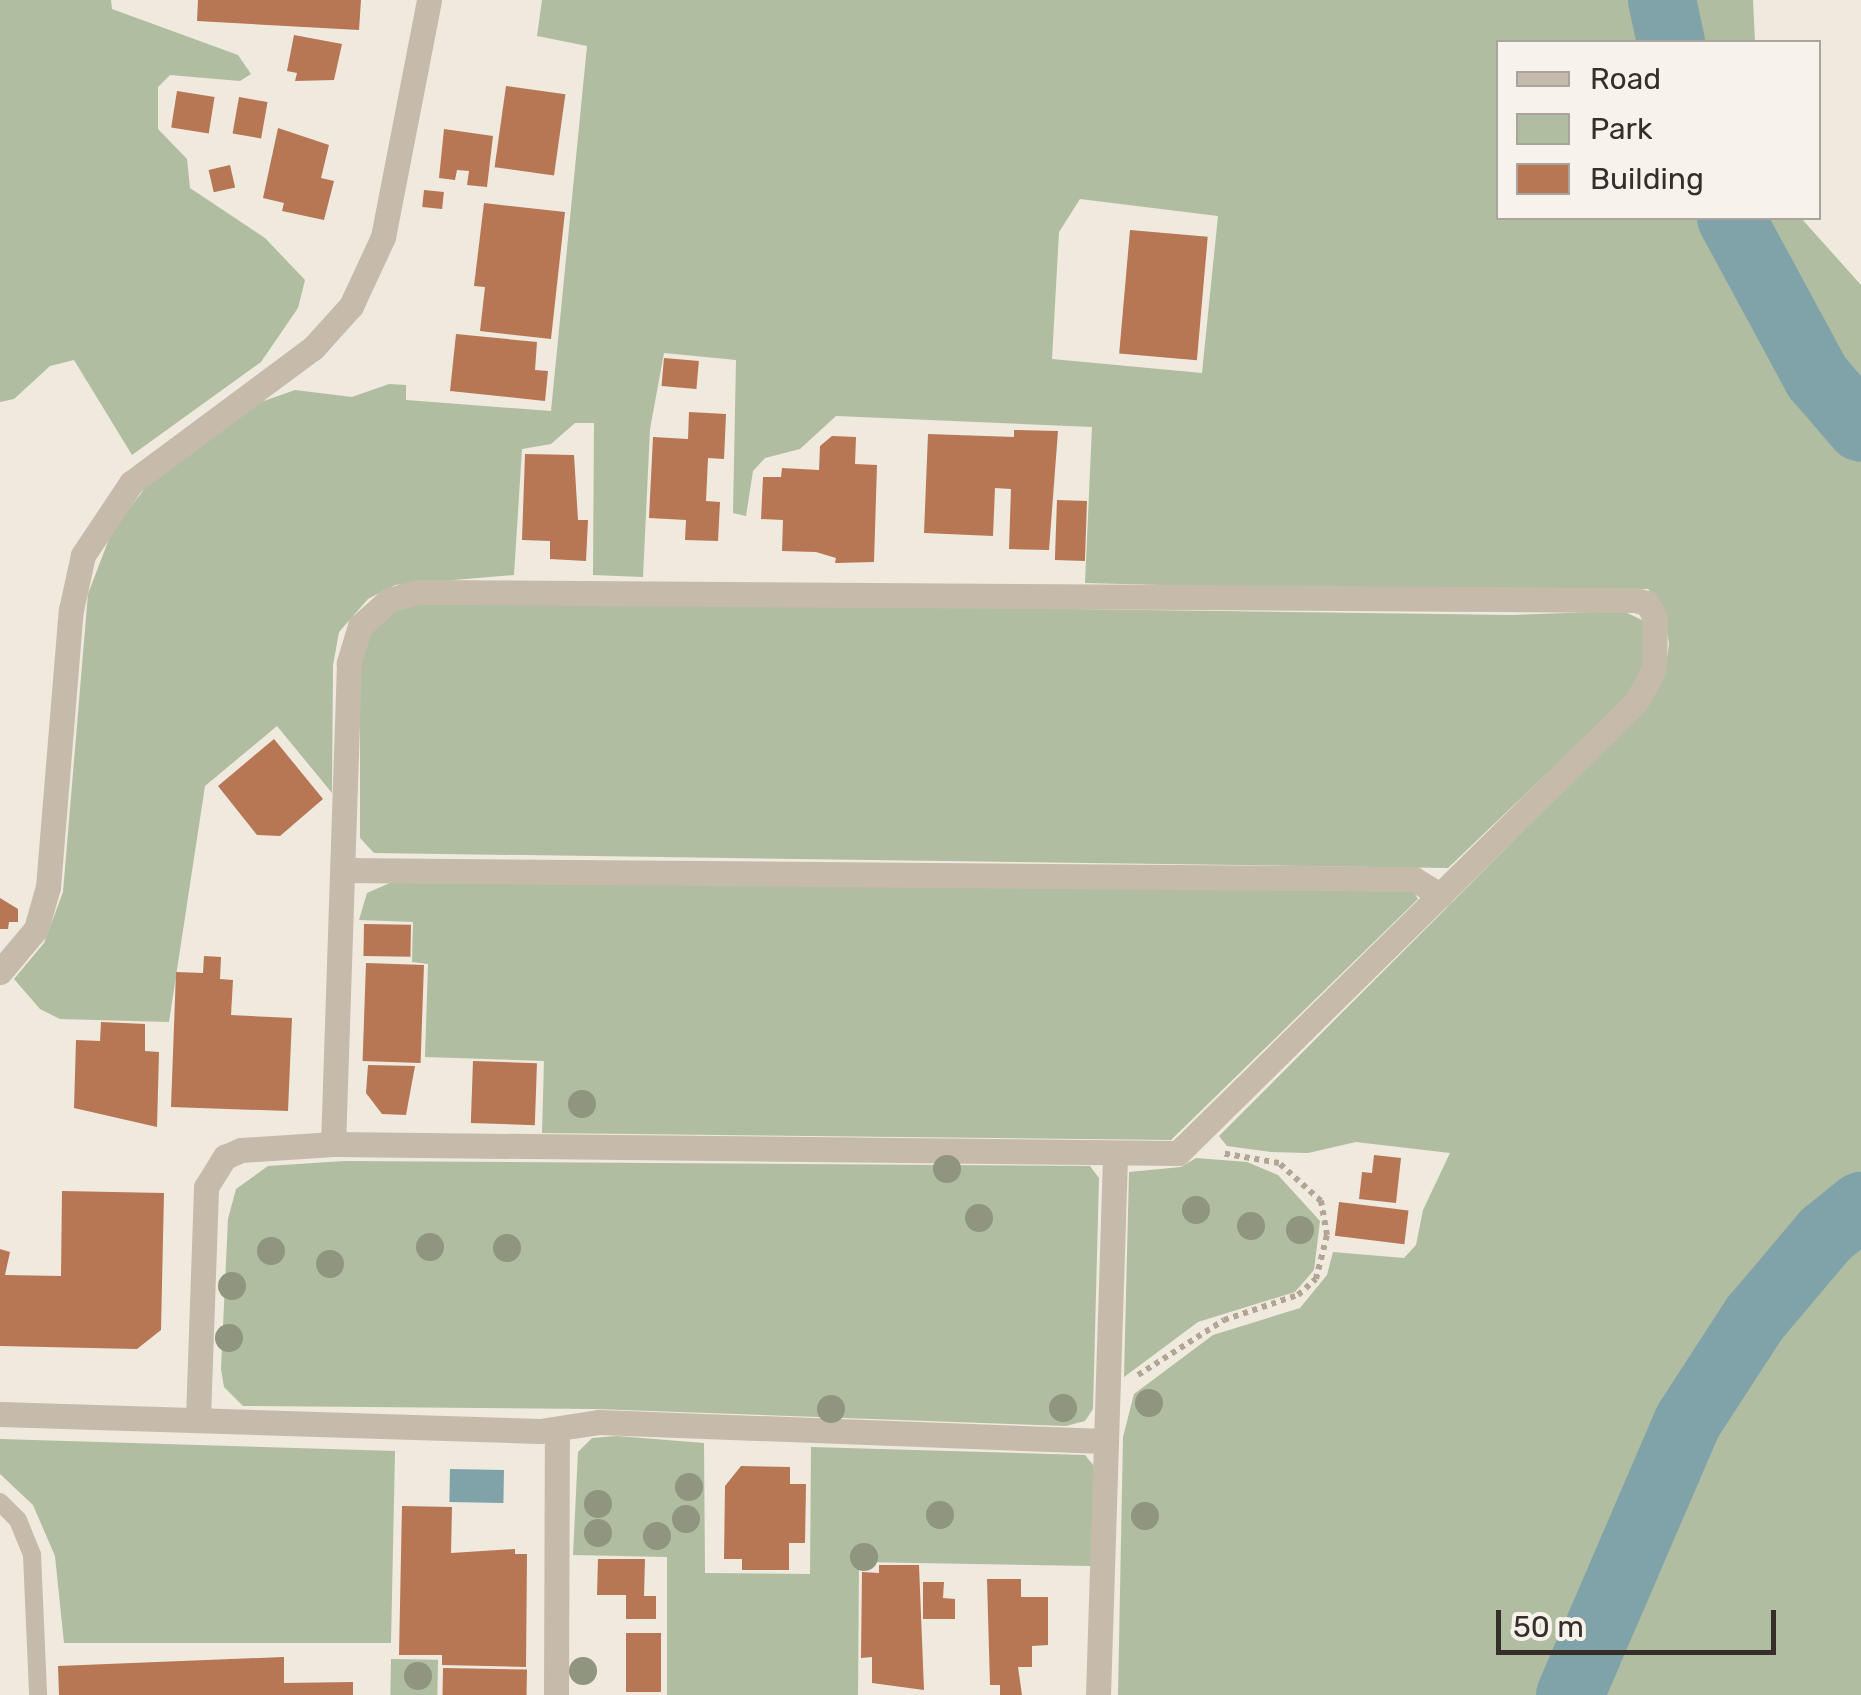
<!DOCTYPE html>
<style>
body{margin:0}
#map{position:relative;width:1861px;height:1695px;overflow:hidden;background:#efe9de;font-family:Rubik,sans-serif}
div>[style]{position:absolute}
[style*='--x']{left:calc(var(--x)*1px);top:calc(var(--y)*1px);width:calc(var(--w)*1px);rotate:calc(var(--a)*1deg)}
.green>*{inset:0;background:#b0bda0;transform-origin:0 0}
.water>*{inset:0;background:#80a3a9;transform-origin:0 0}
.river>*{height:68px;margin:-34px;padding:0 34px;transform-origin:34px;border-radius:34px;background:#80a3a9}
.building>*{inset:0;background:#b77654;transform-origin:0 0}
.path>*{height:6px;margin-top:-3px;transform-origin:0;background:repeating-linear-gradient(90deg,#b2a596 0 5px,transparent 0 10px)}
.lane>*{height:18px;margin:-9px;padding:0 9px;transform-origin:9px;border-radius:9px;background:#c6baab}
.street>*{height:25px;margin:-12.5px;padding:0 12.5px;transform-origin:12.5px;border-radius:12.5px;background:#c6baab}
.trees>*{width:28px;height:28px;margin:-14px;border-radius:50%;background:#8f957e}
span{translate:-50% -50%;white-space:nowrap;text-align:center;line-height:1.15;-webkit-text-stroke:9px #f7f3ea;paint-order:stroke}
.legend{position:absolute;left:1496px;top:40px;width:325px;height:180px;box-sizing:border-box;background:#f7f3ea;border:2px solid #a9a49d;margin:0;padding:12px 18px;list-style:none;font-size:30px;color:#352e29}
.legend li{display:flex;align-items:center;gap:20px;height:50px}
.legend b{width:50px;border:2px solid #a9a49d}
.scale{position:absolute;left:1496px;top:1610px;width:280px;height:45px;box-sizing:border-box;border:5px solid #352e29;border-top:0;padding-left:12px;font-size:30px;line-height:35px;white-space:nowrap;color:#352e29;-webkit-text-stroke:8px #f7f3ea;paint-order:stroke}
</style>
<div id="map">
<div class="green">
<i style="clip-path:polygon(0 0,111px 0,112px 9px,238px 55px,251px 74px,240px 81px,170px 75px,158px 87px,158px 129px,187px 159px,190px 188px,265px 238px,305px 280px,298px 308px,261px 362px,132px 455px,74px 360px,50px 366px,14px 399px,0 402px)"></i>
<i style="clip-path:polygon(evenodd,542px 0,1753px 0,1755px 42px,1498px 42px,1498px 218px,1801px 218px,1861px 285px,1861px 1695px,1118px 1695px,1123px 1437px,1134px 1394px,1213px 1335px,1300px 1308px,1327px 1275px,1333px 1252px,1404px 1258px,1416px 1245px,1423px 1210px,1450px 1153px,1356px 1142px,1308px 1153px,1271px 1152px,1227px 1146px,1219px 1136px,1647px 707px,1664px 677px,1669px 644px,1664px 608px,1648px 589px,1462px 593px,1085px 583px,1092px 427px,836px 416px,800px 449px,765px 458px,753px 471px,746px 516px,733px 513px,736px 360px,664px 353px,650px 429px,643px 577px,593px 575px,594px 423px,575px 423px,551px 444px,522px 449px,514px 575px,395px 585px,368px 599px,339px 632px,333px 665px,332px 793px,277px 726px,205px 786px,169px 1022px,60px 1019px,40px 1009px,14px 979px,44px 943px,63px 892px,88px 594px,112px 531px,149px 483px,261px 402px,295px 390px,352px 397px,389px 384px,406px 385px,406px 400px,551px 411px,587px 46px,537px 36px,542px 0,1080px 199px,1218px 216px,1202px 373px,1052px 359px,1059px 232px,1080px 199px)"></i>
<i style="clip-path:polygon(424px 600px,1512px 615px,1623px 611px,1644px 621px,1647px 657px,1628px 696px,1448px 868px,374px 853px,360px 838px,360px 664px,369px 634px,390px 610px)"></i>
<i style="clip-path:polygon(392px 882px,1413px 891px,1418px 899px,1171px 1140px,542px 1133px,544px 1061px,425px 1057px,428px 964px,412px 962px,413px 922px,359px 920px,367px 893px)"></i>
<i style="clip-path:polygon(1196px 1158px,1247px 1162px,1278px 1175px,1320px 1221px,1314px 1270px,1295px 1292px,1198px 1322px,1124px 1377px,1129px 1172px,1181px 1167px)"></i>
<i style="clip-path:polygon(344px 1161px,1090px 1166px,1099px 1178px,1093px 1409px,1085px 1421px,1066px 1426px,595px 1409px,243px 1406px,224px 1387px,221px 1369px,228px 1219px,236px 1189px,268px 1166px)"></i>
<i style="clip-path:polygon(617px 1436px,704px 1443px,705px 1573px,810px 1574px,811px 1447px,1085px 1455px,1094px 1466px,1091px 1566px,859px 1562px,858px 1695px,667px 1695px,667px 1557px,573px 1555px,578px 1452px,592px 1438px)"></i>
<i style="clip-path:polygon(0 1439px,395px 1451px,391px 1643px,64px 1643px,55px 1556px,33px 1505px,0 1474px)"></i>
<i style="left:391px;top:1659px;width:47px;height:36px;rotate:1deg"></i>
</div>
<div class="water">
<i style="left:450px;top:1469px;width:54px;height:33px;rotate:1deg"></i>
</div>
<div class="river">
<i style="--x:1662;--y:0;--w:43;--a:77.9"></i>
<i style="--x:1731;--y:218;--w:181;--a:61.6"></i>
<i style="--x:1817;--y:377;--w:67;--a:49.2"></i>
<i style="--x:1570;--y:1695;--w:298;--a:-66.7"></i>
<i style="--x:1688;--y:1421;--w:123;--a:-57"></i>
<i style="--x:1755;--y:1318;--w:110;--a:-49.8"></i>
<i style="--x:1826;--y:1234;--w:45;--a:-38.7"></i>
</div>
<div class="building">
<i style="clip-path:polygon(198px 0,361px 0,359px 30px,197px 21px)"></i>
<i style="clip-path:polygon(294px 35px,342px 44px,334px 80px,295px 81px,297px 73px,287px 71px)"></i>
<i style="left:506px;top:86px;width:60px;height:82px;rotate:8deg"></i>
<i style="left:177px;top:91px;width:38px;height:37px;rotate:9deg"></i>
<i style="left:239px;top:97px;width:29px;height:37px;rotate:10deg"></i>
<i style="clip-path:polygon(278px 128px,329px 145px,321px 178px,334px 181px,324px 220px,282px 211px,284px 203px,263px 198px)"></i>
<i style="clip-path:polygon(444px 129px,493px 136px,487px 187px,467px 185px,469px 171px,457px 170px,455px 180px,439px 178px)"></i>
<i style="left:230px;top:165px;width:23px;height:22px;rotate:77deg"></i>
<i style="left:424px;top:190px;width:20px;height:17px;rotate:6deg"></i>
<i style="clip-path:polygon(484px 203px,565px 212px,551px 339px,480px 331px,485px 287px,474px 286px)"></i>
<i style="left:1130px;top:230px;width:78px;height:124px;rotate:5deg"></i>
<i style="clip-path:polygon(456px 334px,537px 342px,535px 370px,548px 371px,545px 401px,450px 391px)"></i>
<i style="left:664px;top:358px;width:35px;height:28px;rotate:5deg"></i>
<i style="clip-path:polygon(689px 412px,726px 414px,724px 459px,708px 458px,706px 501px,720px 502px,718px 541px,685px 540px,686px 520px,649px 518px,653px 437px,688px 439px)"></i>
<i style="clip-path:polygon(1014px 430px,1058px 431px,1049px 550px,1009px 549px,1011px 489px,995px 488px,993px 536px,924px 533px,928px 434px,1014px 437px)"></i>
<i style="clip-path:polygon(832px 436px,856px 437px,855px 464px,877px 465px,874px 562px,835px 563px,836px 558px,816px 552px,782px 551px,783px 520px,761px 519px,763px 477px,781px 477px,782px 468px,819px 470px,820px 446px)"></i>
<i style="clip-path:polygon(525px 454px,574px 455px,578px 520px,588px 520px,586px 561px,550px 559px,550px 541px,522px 540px)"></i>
<i style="left:1057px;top:500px;width:30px;height:60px;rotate:2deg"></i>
<i style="clip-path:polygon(274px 739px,323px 799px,280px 836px,257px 835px,218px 786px)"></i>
<i style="clip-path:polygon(0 898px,18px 909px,18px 922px,9px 922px,8px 929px,0 929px)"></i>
<i style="left:364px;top:924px;width:47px;height:32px;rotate:1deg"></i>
<i style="clip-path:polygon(204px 956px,221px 957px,220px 979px,233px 980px,231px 1015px,292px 1018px,288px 1111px,171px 1107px,176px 972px,203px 973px)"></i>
<i style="left:366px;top:963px;width:58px;height:98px;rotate:2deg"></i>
<i style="clip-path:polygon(101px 1022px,145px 1024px,145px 1051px,159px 1052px,157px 1127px,74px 1108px,76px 1040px,100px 1041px)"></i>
<i style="left:473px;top:1061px;width:64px;height:62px;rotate:2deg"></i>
<i style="clip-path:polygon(368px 1065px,415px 1066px,406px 1115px,382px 1114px,366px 1093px)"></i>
<i style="clip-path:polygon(1374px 1155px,1401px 1158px,1396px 1203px,1359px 1199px,1362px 1172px,1372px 1173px)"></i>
<i style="clip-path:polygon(62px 1191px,164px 1193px,161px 1330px,137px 1349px,0 1346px,0 1249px,10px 1252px,5px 1275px,61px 1276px)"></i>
<i style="left:1339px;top:1202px;width:70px;height:34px;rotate:7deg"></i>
<i style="clip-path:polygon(741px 1466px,790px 1467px,790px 1484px,806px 1484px,805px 1543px,789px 1543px,789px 1570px,742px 1570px,742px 1559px,724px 1559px,725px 1486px)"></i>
<i style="clip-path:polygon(402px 1506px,452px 1507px,451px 1553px,515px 1549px,515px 1554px,527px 1554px,526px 1667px,442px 1665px,442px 1655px,399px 1655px)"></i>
<i style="clip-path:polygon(598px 1559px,645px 1559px,644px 1596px,656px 1596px,656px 1619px,626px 1619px,626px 1595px,597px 1595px)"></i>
<i style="clip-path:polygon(879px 1565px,919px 1565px,924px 1690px,872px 1683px,872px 1657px,861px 1658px,862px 1572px,879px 1573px)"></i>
<i style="clip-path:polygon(987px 1579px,1021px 1579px,1021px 1597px,1048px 1597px,1048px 1645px,1032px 1646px,1032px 1667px,1018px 1667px,1022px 1695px,1000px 1695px,1000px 1685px,990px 1685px)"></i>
<i style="clip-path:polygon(923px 1582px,944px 1582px,943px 1598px,955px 1599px,955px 1619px,923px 1619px)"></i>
<i style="left:626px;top:1633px;width:35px;height:59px"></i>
<i style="clip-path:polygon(284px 1657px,284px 1683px,353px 1682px,353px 1695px,59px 1695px,58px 1666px)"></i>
<i style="left:443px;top:1668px;width:84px;height:27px;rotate:1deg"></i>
</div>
<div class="path">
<i style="--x:1138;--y:1375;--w:102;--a:-32.6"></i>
<i style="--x:1224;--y:1320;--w:78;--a:-18.7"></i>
<i style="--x:1298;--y:1295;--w:24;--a:-42"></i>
<i style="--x:1316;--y:1279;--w:45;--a:-76"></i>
<i style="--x:1327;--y:1235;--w:35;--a:-100"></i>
<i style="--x:1321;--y:1201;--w:57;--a:-137.9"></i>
<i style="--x:1279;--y:1163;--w:59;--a:-170.2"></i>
</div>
<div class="lane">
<i style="--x:0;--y:1502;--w:25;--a:45"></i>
<i style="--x:18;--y:1520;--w:38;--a:68"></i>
<i style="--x:32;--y:1555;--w:140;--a:87.5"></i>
</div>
<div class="street">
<i style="--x:343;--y:870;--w:1071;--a:0.48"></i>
<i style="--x:1414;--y:879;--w:31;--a:32"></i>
<i style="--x:0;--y:972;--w:56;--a:-50.1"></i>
<i style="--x:36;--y:929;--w:44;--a:-74.1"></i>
<i style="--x:48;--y:887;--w:278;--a:-85.3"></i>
<i style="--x:71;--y:610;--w:56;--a:-77.7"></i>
<i style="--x:83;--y:555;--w:87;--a:-56.3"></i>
<i style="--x:131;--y:483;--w:227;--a:-36.6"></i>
<i style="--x:313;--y:348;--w:57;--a:-47.9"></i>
<i style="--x:351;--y:306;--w:76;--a:-65.1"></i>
<i style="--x:383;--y:237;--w:241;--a:-79"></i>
<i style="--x:0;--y:1414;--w:540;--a:1.8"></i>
<i style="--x:540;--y:1431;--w:60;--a:-8.7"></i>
<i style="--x:599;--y:1422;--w:506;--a:2.15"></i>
<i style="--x:198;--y:1418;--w:231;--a:-88"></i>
<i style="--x:206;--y:1187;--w:36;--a:-58"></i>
<i style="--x:225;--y:1157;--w:17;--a:-24"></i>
<i style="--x:241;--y:1150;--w:92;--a:-3.7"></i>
<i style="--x:333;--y:1144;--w:845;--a:0.61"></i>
<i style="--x:1178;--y:1153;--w:643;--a:-44.56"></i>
<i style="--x:1636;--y:702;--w:37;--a:-61"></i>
<i style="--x:1654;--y:670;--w:52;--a:-88.9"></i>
<i style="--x:1655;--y:618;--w:17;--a:-118"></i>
<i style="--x:1647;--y:603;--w:12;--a:-166"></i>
<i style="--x:1635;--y:600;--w:1217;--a:-179.62"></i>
<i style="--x:418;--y:592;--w:30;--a:165"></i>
<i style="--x:389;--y:600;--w:39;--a:138"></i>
<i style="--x:360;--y:626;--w:39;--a:107"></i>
<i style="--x:349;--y:663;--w:481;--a:91.9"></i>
<i style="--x:556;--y:1695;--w:265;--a:-89.8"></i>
<i style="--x:1098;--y:1695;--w:539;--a:-88.19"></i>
</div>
<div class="trees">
<i style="left:582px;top:1104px"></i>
<i style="left:947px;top:1169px"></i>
<i style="left:1196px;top:1210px"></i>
<i style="left:979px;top:1218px"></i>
<i style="left:1251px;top:1226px"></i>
<i style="left:1300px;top:1230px"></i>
<i style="left:430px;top:1247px"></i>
<i style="left:507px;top:1248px"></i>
<i style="left:271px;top:1251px"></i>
<i style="left:330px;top:1264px"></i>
<i style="left:232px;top:1286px"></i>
<i style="left:229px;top:1338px"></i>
<i style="left:1149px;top:1403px"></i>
<i style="left:1063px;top:1408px"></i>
<i style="left:831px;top:1409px"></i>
<i style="left:689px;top:1487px"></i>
<i style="left:598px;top:1504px"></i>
<i style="left:940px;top:1515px"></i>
<i style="left:1145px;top:1516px"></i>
<i style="left:686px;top:1519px"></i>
<i style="left:598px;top:1533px"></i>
<i style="left:657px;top:1536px"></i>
<i style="left:864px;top:1557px"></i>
<i style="left:583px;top:1671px"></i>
<i style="left:418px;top:1676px"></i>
</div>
<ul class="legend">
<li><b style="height:12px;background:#c6baab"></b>Road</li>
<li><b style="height:28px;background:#b0bda0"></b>Park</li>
<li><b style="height:28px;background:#b77654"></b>Building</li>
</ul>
<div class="scale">50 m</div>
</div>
